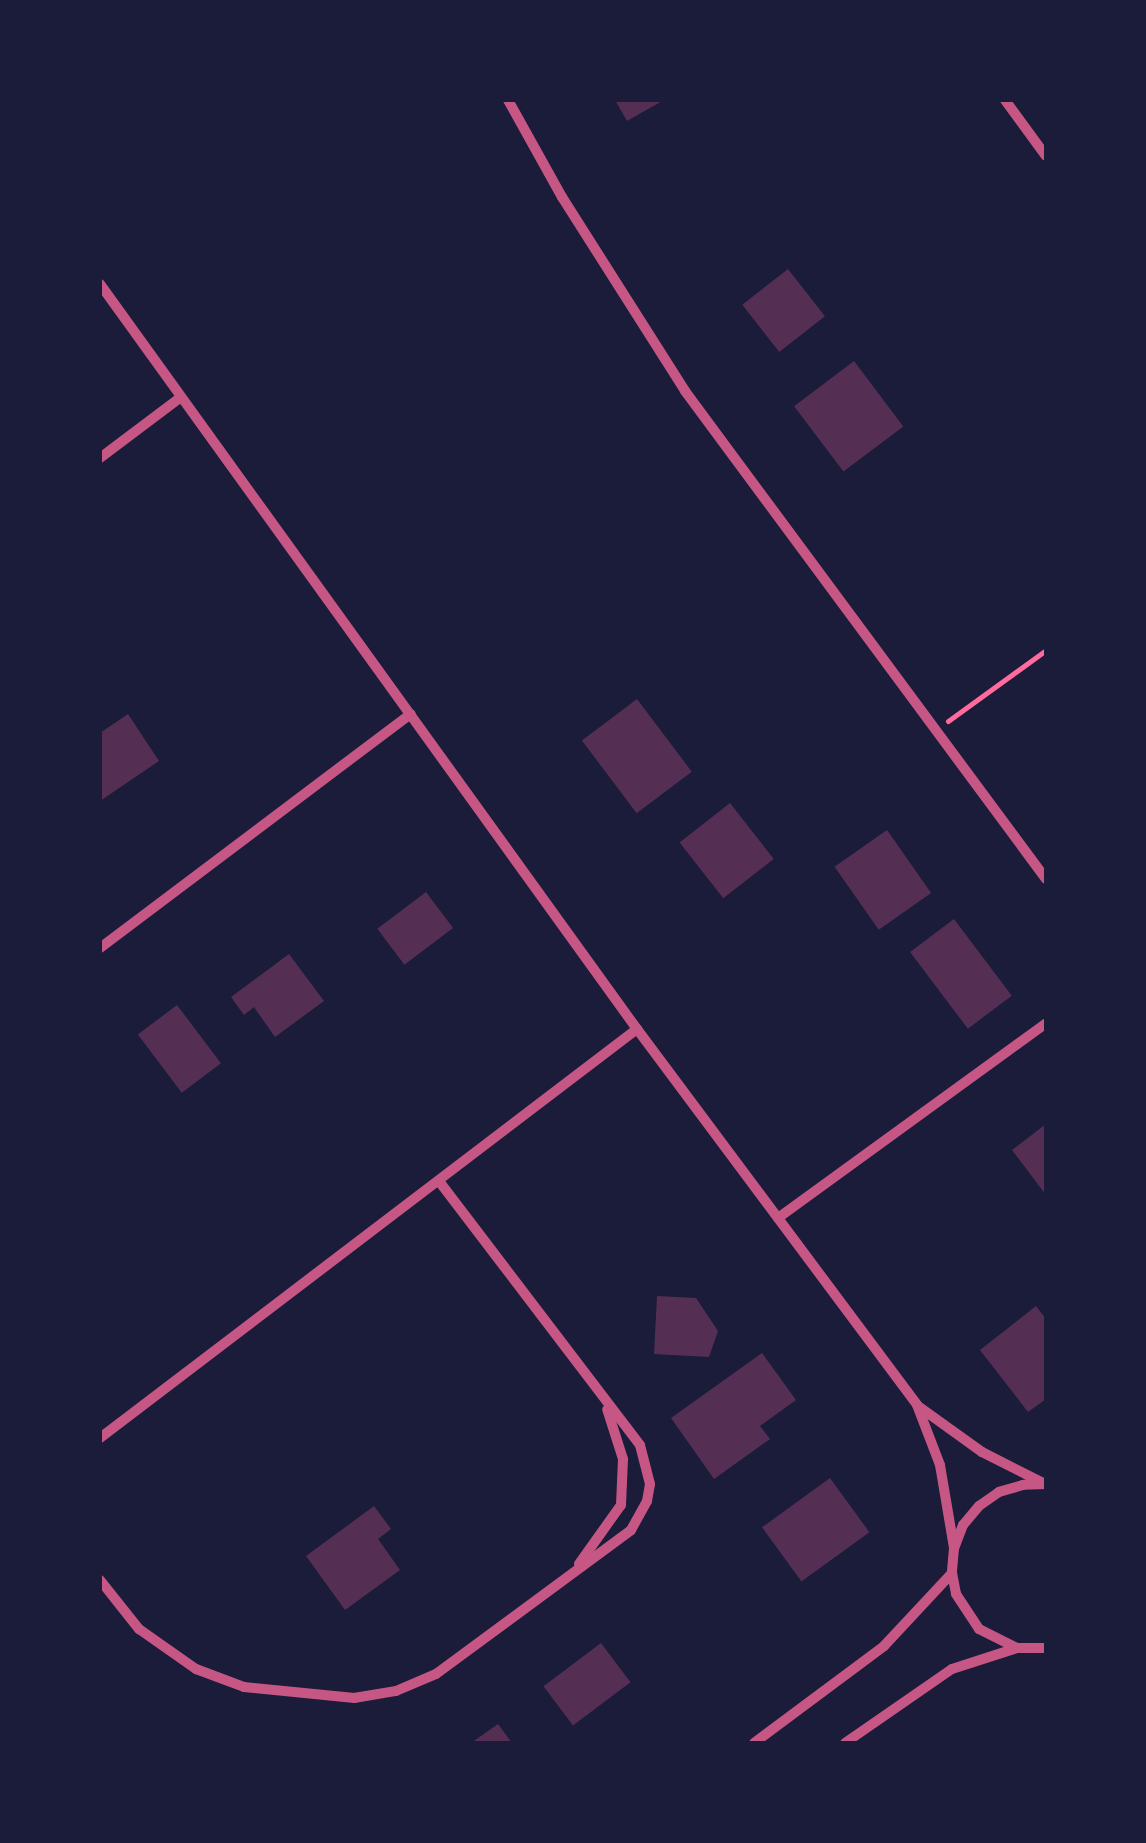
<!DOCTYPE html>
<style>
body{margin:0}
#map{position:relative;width:1146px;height:1843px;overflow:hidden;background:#1b1b3a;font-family:Karla,sans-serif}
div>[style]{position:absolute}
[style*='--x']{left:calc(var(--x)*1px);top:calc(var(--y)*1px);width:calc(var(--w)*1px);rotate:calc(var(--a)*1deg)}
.building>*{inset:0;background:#542f53;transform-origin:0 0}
.path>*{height:5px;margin:-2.5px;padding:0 2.5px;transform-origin:2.5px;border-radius:2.5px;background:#ff6b9d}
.minor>*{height:10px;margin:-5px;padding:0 5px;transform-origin:5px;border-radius:5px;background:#c65784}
span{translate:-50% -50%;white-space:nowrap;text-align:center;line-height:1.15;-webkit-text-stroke:9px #1b1b3a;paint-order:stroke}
.frame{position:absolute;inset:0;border:102px solid #1b1b3a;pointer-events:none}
</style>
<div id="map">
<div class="building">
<i style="clip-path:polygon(615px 100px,664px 100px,627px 121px)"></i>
<i style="left:788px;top:269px;width:60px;height:58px;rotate:52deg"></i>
<i style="left:854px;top:361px;width:82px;height:75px;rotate:53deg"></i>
<i style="left:637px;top:699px;width:91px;height:69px;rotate:53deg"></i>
<i style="clip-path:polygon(128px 714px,159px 761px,100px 801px,100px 733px)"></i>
<i style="left:730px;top:803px;width:71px;height:64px;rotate:52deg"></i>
<i style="left:887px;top:830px;width:77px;height:64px;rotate:55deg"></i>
<i style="left:426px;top:892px;width:45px;height:61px;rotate:53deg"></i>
<i style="left:954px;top:919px;width:96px;height:55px;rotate:53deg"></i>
<i style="clip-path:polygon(289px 954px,324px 1001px,275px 1037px,254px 1007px,244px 1015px,231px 997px)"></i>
<i style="left:177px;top:1005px;width:73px;height:49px;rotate:53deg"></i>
<i style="clip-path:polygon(1046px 1124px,1046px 1195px,1012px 1150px)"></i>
<i style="clip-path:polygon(657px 1296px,696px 1298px,718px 1331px,709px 1357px,654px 1354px)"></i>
<i style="clip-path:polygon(1036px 1306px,1046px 1319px,1046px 1399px,1028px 1412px,980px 1350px)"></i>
<i style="clip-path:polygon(762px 1353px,796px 1400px,760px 1426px,770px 1439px,714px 1479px,671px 1418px)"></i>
<i style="left:830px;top:1478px;width:67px;height:84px;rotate:54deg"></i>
<i style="clip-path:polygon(374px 1506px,391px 1529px,378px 1539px,400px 1570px,345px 1610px,306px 1556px)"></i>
<i style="left:601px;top:1643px;width:49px;height:72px;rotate:53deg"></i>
<i style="clip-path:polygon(498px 1724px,512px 1743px,471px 1743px)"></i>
</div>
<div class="path">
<i style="--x:948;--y:721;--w:121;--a:-35.9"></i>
</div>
<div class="minor">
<i style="--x:508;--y:100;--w:111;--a:60.9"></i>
<i style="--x:562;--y:197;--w:230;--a:57.6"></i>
<i style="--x:685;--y:391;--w:607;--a:53.51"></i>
<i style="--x:1005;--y:100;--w:69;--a:53.8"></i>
<i style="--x:100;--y:284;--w:918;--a:54.22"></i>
<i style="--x:637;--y:1029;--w:469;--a:53.3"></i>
<i style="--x:917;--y:1405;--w:64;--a:69"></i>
<i style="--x:940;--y:1465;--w:84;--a:80.4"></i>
<i style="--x:100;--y:458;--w:101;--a:-37"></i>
<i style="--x:100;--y:948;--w:389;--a:-37"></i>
<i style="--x:778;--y:1218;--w:331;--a:-36"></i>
<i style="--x:918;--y:1406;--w:79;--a:35.7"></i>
<i style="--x:982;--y:1452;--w:68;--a:26.9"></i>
<i style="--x:100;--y:1438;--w:675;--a:-37.29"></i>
<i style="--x:1046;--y:1484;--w:23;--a:178"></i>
<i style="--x:1023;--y:1485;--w:25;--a:164"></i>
<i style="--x:999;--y:1492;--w:24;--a:145"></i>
<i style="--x:979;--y:1506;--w:25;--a:130"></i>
<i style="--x:963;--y:1525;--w:25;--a:111"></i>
<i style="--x:954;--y:1548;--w:25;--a:95"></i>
<i style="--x:952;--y:1573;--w:21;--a:79"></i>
<i style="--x:956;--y:1594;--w:42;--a:56.7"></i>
<i style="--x:979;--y:1629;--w:42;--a:26.6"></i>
<i style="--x:1017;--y:1648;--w:29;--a:0"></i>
<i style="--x:579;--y:1564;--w:72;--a:-54.6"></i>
<i style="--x:621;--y:1505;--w:46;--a:-87.5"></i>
<i style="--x:623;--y:1459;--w:52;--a:-107.7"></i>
<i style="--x:100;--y:1580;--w:63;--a:51.5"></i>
<i style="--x:139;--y:1629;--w:70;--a:35.1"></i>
<i style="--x:196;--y:1669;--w:51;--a:20.6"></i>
<i style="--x:244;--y:1687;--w:111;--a:5.7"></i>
<i style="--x:354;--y:1698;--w:43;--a:-9.5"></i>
<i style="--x:396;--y:1691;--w:43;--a:-23"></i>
<i style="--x:436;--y:1674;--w:242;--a:-36.4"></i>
<i style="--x:631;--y:1530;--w:33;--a:-61"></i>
<i style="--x:647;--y:1501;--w:17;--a:-80"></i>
<i style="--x:650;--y:1484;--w:40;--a:-104.4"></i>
<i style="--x:640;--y:1445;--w:332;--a:-127.3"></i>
<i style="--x:754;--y:1743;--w:162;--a:-36.7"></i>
<i style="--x:884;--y:1646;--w:100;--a:-47"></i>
<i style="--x:845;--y:1743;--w:130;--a:-34.7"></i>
<i style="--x:952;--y:1669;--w:68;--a:-17.9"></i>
</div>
<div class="frame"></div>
</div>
